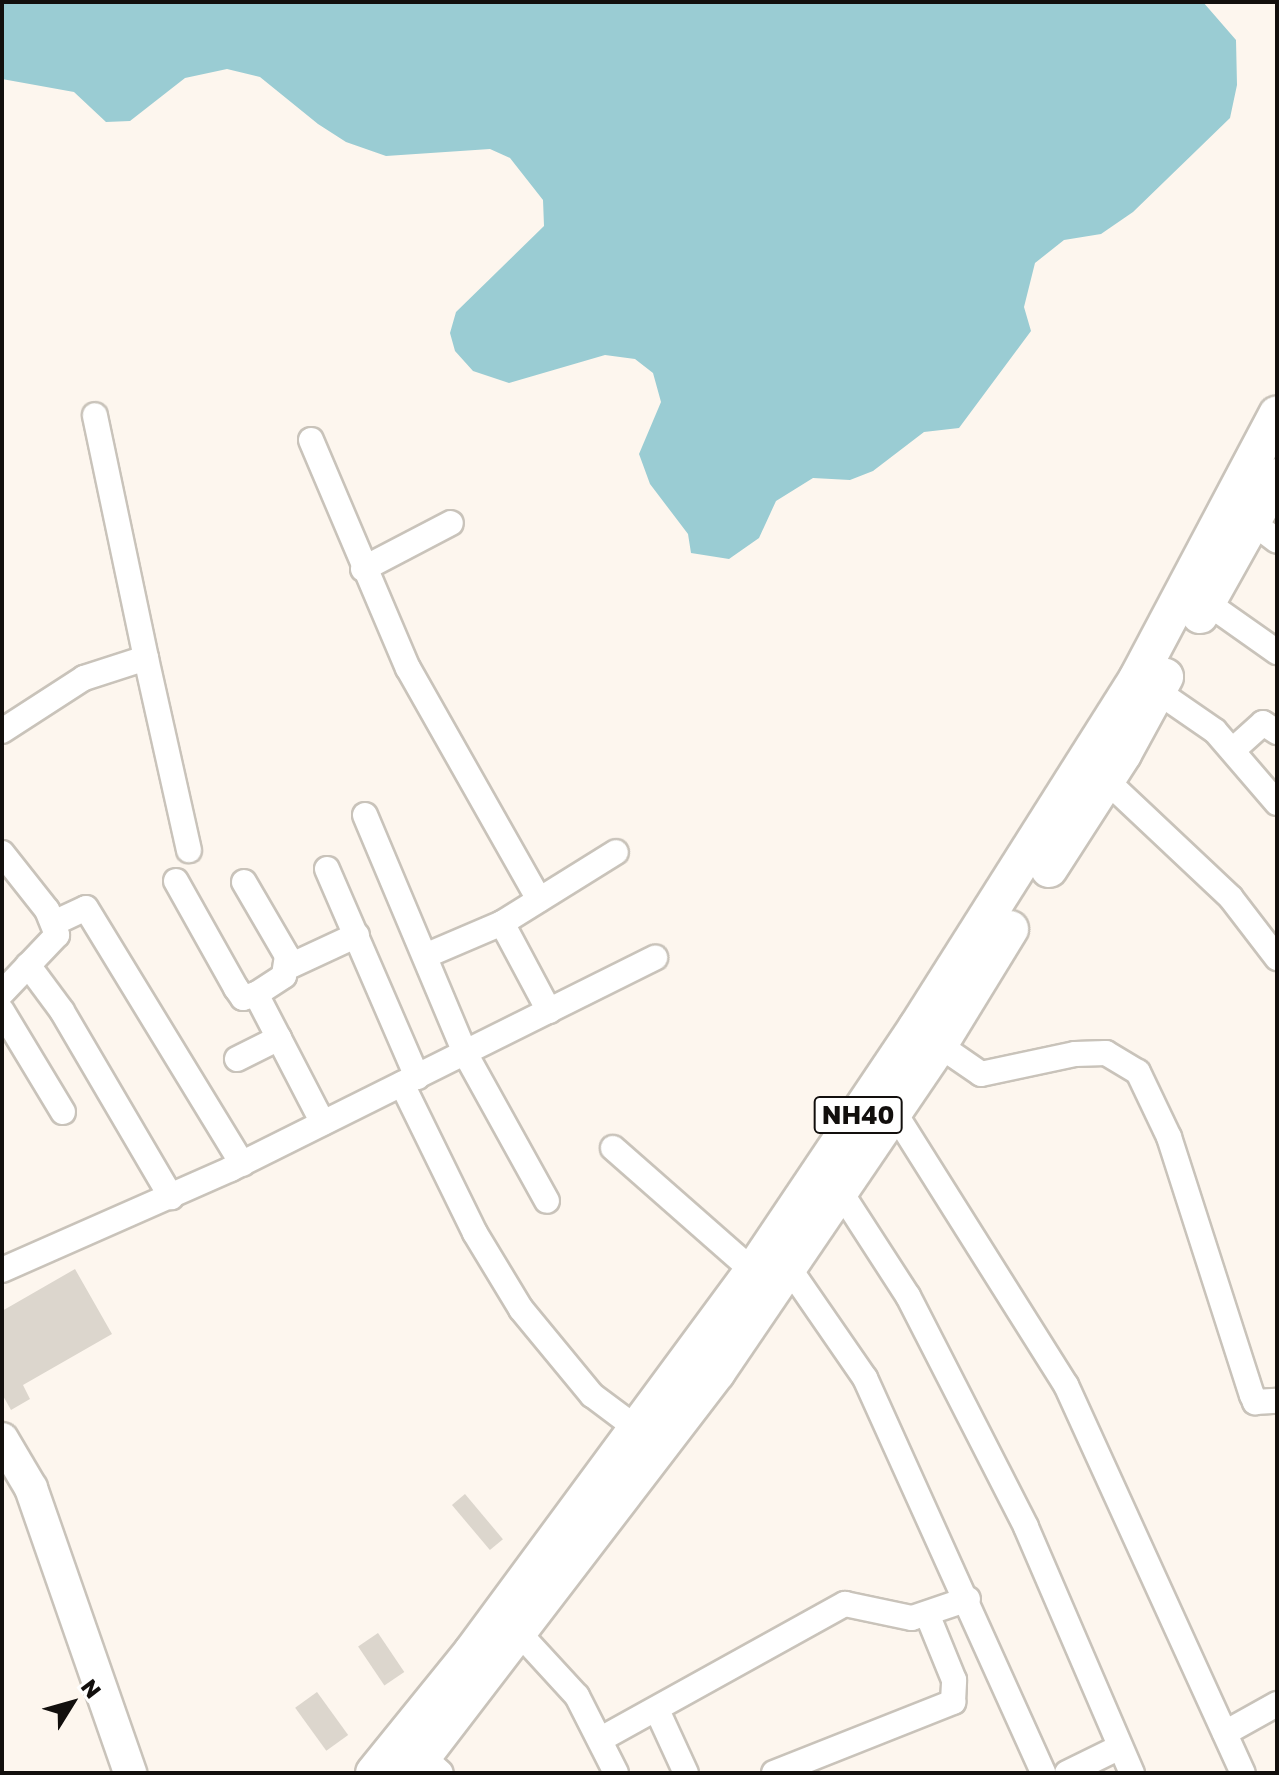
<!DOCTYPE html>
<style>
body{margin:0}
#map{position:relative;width:1279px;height:1775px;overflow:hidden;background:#fdf6ee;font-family:"Golos Text",sans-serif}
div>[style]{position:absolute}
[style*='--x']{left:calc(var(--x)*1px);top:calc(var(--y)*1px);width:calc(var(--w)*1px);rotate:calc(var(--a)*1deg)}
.water>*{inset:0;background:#9accd3}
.building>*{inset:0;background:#dcd6cd;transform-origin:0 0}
.roads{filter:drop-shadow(2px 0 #c9c3ba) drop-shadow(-2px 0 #c9c3ba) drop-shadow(0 2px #c9c3ba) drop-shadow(0 -2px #c9c3ba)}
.minor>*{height:24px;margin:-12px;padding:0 12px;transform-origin:12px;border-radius:12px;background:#fff}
.major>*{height:32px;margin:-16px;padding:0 16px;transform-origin:16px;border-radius:16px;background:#fff}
.highway>*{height:36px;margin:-18px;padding:0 18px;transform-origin:18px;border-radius:18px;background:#fff}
span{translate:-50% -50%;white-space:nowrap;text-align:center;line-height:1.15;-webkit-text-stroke:6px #fff;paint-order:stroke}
.shield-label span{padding:2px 6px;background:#fff;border:2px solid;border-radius:6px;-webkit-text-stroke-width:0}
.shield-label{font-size:26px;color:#120f0d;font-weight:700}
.frame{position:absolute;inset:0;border:4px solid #120f0d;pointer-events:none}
.north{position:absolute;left:32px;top:1663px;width:80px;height:80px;-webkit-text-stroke:6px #fff;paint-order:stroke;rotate:53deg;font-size:22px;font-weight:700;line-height:32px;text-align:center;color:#120f0d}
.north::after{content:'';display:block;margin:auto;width:28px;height:36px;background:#120f0d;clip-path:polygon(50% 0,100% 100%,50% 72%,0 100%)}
</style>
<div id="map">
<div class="water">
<i style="clip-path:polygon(2px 2px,1203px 2px,1236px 40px,1237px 85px,1230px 118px,1133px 212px,1101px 234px,1064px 240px,1035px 263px,1024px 307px,1031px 331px,959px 428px,924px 432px,873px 471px,850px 480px,813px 478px,776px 501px,759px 538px,729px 559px,691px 553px,688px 534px,650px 484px,639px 454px,661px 402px,653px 373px,635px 359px,605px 355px,509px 383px,473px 371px,455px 351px,450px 333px,456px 312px,544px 226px,543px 200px,510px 158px,490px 149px,386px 156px,346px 142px,318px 124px,260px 77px,227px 69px,185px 78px,130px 121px,106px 122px,74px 92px,2px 79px)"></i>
</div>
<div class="building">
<i style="clip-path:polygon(75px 1269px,112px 1334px,23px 1385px,30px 1399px,11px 1410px,2px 1394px,2px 1311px)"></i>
<i style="left:465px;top:1494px;width:59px;height:17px;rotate:50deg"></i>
<i style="left:378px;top:1633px;width:47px;height:24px;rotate:56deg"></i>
<i style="left:317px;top:1692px;width:53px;height:27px;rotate:54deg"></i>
</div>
<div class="roads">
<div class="minor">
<i style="--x:311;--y:440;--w:248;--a:67"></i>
<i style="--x:408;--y:668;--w:266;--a:60.5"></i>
<i style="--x:1252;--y:522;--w:31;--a:37"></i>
<i style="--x:363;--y:569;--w:99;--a:-27.6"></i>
<i style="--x:1206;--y:602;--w:87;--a:35.2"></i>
<i style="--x:146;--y:658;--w:197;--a:77.4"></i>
<i style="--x:1157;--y:691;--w:70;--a:34.6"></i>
<i style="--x:1215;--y:731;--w:95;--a:49.3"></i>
<i style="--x:2;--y:731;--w:98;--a:-32.9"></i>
<i style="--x:84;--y:678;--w:65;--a:-17.9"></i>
<i style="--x:146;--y:658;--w:248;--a:-101.9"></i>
<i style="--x:1233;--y:750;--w:40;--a:-42"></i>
<i style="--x:1263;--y:723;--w:17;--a:33"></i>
<i style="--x:1107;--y:781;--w:170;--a:43.3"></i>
<i style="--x:1231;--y:898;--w:76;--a:52.5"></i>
<i style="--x:365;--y:815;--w:258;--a:67.2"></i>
<i style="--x:465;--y:1053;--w:169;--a:61"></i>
<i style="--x:2;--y:853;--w:73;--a:51.7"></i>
<i style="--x:47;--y:910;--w:27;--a:68"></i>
<i style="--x:57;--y:935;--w:80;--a:133.5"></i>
<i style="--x:327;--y:869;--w:227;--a:66.6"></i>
<i style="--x:176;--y:881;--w:123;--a:60.7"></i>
<i style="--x:236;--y:988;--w:12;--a:55"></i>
<i style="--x:243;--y:998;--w:14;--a:-17"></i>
<i style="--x:256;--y:994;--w:145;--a:62.6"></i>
<i style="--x:244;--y:882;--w:86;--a:59.8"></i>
<i style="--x:287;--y:956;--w:20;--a:99"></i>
<i style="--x:284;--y:976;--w:33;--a:147"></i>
<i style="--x:54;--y:923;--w:35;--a:-25"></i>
<i style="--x:86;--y:908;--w:300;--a:58.6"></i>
<i style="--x:502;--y:923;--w:100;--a:61.9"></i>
<i style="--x:425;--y:956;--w:84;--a:-23.2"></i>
<i style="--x:502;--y:923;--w:134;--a:-31.9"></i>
<i style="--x:28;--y:965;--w:57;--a:53.5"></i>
<i style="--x:62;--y:1011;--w:216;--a:59.6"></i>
<i style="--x:288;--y:967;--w:76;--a:-24.9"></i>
<i style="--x:2;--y:1011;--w:118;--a:58.9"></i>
<i style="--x:939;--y:1045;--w:51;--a:34.6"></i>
<i style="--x:981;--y:1074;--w:96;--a:-12"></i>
<i style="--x:1075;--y:1054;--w:31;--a:-2"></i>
<i style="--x:1106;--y:1053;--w:37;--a:31"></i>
<i style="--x:1138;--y:1072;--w:72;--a:64.5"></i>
<i style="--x:1169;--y:1137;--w:271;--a:72.2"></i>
<i style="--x:1252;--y:1395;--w:8;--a:67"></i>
<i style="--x:1255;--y:1402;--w:22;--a:-3"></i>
<i style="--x:237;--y:1059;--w:47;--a:-26.6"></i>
<i style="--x:402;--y:1084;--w:166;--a:63.9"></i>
<i style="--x:475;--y:1233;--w:89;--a:58.8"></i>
<i style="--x:521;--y:1309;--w:112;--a:50.5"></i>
<i style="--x:592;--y:1395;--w:54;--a:36.7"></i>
<i style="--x:894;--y:1112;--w:323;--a:57.8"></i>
<i style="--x:1066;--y:1385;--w:426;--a:65.5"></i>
<i style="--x:613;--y:1148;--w:186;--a:41.3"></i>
<i style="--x:840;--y:1191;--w:125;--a:57.1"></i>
<i style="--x:908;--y:1296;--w:259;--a:62.9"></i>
<i style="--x:1026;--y:1527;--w:268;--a:66.7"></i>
<i style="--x:789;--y:1268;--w:134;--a:55.4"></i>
<i style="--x:865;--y:1378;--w:433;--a:65.7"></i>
<i style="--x:2;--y:1270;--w:250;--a:-23.8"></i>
<i style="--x:231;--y:1169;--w:474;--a:-26.5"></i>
<i style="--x:520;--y:1634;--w:84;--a:47.4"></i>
<i style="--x:577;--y:1696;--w:86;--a:63.1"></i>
<i style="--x:657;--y:1710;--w:69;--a:65.3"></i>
<i style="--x:1225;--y:1733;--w:60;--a:-29.1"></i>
<i style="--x:601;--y:1739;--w:279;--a:-29"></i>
<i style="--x:845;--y:1604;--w:68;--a:11.8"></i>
<i style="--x:912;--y:1618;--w:59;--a:-18.7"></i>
<i style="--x:422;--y:1756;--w:25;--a:42"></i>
<i style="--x:774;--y:1773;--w:193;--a:-21.6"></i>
<i style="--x:953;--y:1702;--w:22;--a:-87"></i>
<i style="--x:954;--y:1680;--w:71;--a:-112.2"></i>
<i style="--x:1067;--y:1773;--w:59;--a:-26.1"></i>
</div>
<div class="major">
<i style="--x:2;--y:1439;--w:57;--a:59.4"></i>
<i style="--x:31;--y:1488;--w:302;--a:70.8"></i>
</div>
<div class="highway">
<i style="--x:1200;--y:615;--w:158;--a:-60.8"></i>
<i style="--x:1049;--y:869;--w:137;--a:-57.2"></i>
<i style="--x:1123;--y:754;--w:88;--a:-61.4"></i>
<i style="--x:374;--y:1773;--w:156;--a:-51"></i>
<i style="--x:472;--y:1652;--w:473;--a:-53.6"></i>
<i style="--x:753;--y:1271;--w:294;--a:-56.1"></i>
<i style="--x:917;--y:1027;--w:414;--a:-57.7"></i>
<i style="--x:1138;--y:677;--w:297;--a:-62.1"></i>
<i style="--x:410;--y:1773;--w:505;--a:-52.56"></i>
<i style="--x:717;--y:1372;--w:395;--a:-55.8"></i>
<i style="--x:939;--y:1045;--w:136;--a:-58.5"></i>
</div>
</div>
<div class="shield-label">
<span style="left:858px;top:1115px">NH40</span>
</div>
<div class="frame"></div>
<div class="north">N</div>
</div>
